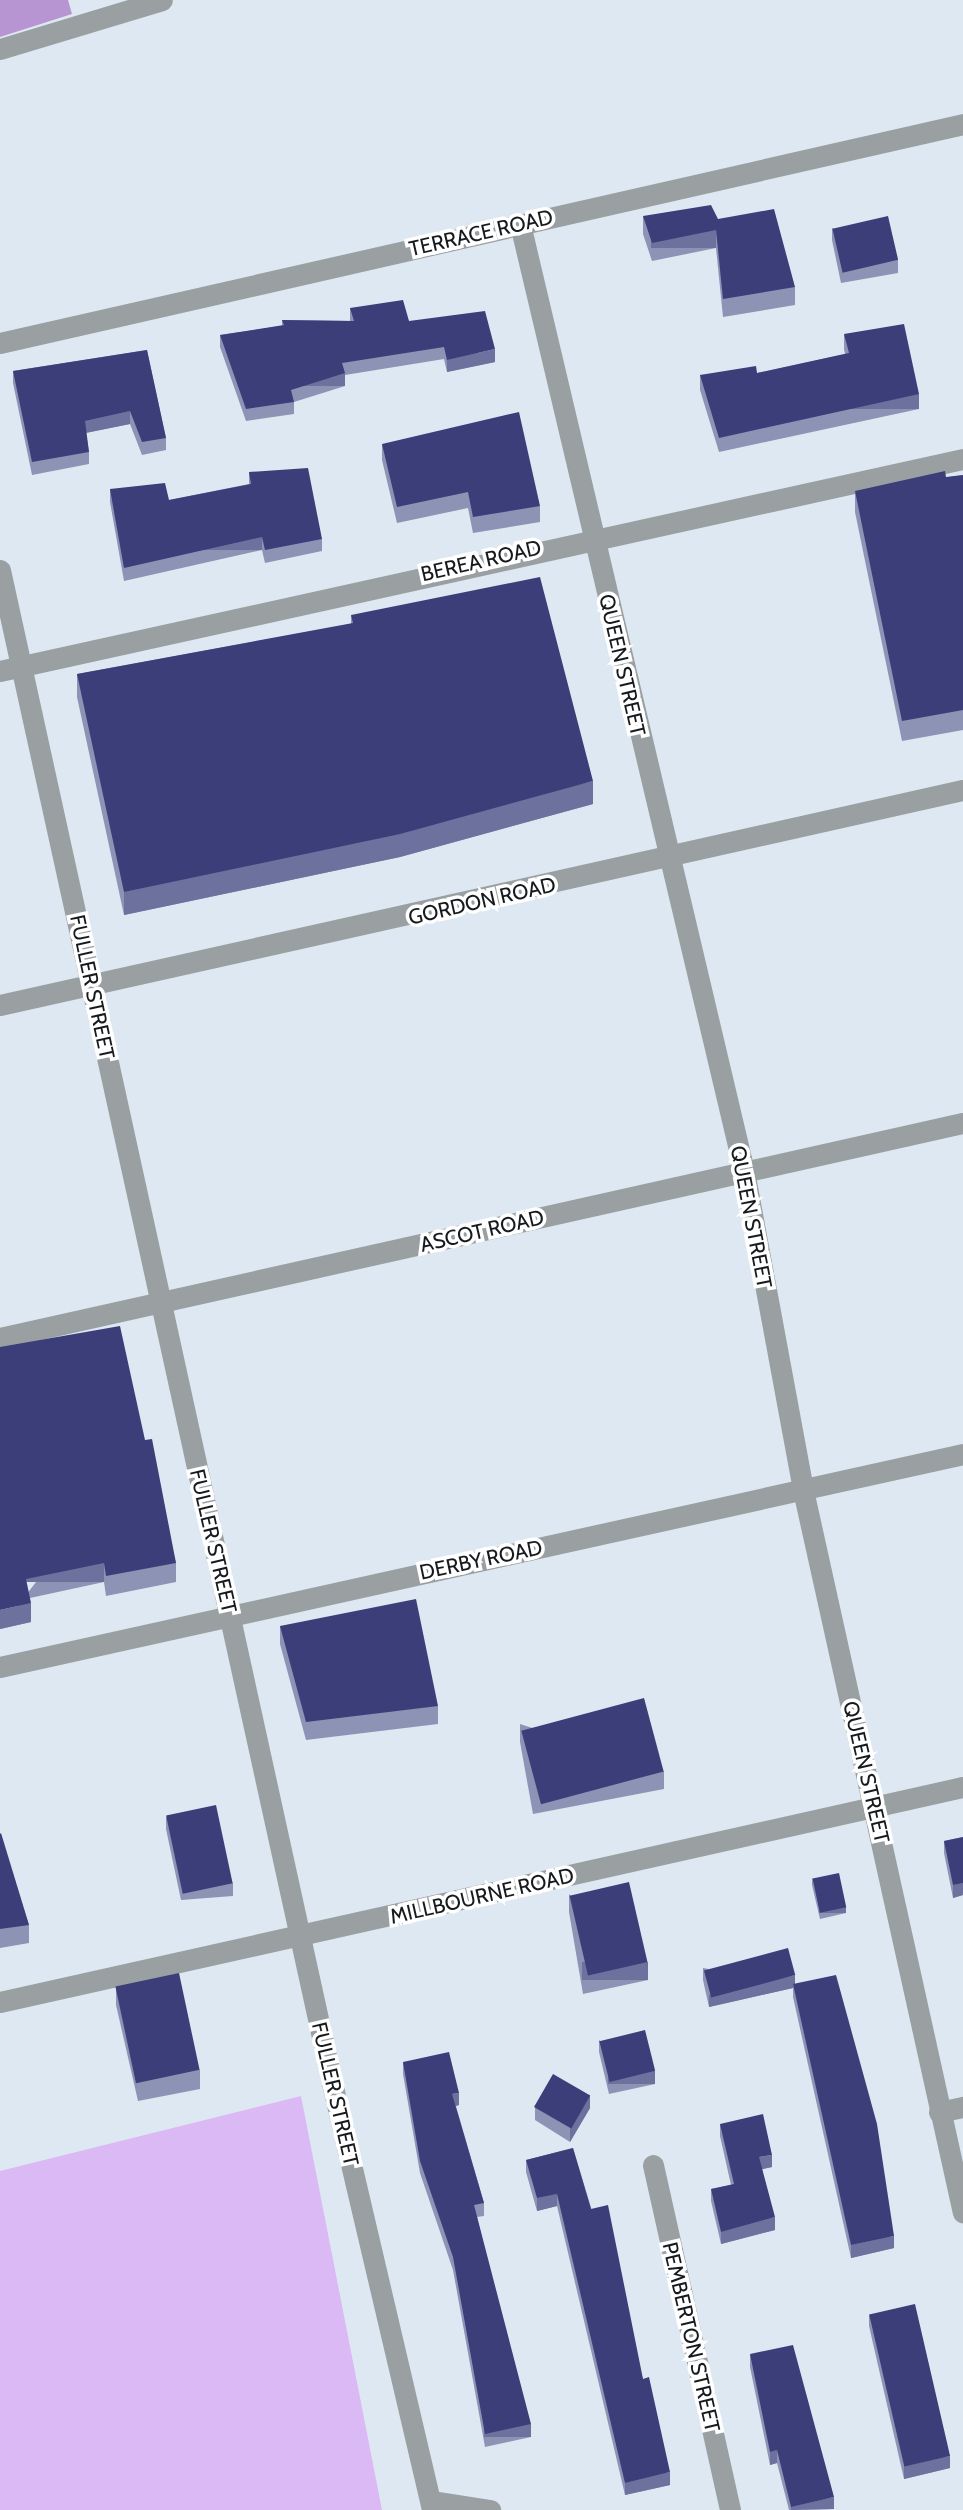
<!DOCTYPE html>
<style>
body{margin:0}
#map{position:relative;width:963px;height:2510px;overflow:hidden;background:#dee8f2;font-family:Cabin,sans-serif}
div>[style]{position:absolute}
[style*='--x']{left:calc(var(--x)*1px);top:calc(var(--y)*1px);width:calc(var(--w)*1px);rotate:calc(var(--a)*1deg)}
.green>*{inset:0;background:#dbb9f4}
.forest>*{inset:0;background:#b794d2}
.minor>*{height:21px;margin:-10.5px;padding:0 10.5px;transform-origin:10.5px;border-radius:10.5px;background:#9aa0a2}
.tertiary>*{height:21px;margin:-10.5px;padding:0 10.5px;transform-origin:10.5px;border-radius:10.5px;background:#9aa0a2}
.wall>*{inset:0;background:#8c93b5}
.shaded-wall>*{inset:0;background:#6c719d;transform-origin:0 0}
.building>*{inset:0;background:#3b3e78;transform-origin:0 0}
span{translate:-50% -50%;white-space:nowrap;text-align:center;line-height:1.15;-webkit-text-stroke:7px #fff;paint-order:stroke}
.street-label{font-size:21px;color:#161a1d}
</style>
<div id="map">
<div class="green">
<i style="clip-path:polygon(301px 2096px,382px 2510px,0 2510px,0 2171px)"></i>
</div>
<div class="forest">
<i style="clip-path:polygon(0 0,68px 0,72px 14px,0 37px)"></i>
</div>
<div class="minor">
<i style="--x:0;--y:49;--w:169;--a:-16.8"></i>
<i style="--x:520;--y:224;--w:973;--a:76.69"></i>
<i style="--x:744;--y:1171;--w:324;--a:79.5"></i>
<i style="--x:803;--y:1490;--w:740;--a:77.52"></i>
<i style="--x:0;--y:343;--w:988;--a:-12.81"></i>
<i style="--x:0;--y:570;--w:1549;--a:77.62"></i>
<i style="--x:332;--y:2083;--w:439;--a:76.8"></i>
<i style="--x:0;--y:1338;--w:987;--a:-12.59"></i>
<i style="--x:0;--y:1667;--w:986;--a:-12.47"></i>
<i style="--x:0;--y:2002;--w:987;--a:-12.59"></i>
<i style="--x:939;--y:2112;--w:25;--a:-12"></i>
<i style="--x:653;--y:2165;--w:353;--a:77.4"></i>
<i style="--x:431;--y:2501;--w:60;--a:8.7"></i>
</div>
<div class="tertiary">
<i style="--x:0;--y:671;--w:986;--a:-12.42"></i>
<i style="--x:0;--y:1005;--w:987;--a:-12.59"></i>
</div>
<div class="wall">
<i style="clip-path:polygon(643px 216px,718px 219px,795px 287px,795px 305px,723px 317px,716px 248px,652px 261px,643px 234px)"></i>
<i style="clip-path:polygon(832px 228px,898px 260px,898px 273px,841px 283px,832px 240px)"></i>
<i style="clip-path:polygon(350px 308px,409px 321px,495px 362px,447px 372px,444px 359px,345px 375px,345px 386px,294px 402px,294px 414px,246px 421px,220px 347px,220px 335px,282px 326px,282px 320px,350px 321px)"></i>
<i style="clip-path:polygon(844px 334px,919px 409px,719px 452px,700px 390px,700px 375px,757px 373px,845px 354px,844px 349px)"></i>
<i style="clip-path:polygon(147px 350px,166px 438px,166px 450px,142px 455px,130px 424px,86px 433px,89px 452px,89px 464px,32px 475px,13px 383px,13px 371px)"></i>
<i style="clip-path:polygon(382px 444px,540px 506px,540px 522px,473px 533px,468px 508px,397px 523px,382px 460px)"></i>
<i style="clip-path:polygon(249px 472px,322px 539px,322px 551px,265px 563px,262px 550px,124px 581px,110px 502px,110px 489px,169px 500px,249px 484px)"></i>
<i style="clip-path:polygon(963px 475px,963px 730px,902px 741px,855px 512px,855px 491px)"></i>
<i style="clip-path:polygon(351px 615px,593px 804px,400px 857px,124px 915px,77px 697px,77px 674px,351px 624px)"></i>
<i style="clip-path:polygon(145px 1440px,176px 1563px,176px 1582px,106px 1596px,104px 1582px,30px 1598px,31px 1622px,0 1629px)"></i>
<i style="clip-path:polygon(280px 1626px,438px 1706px,438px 1724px,306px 1740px,280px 1644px)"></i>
<i style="clip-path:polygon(520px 1724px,664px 1771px,664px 1789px,533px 1814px,520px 1742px)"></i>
<i style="clip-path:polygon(166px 1817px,233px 1883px,233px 1896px,181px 1900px,166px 1829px)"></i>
<i style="clip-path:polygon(0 1834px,29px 1925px,29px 1943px,0 1948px)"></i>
<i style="clip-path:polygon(963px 1837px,963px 1895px,953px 1898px,944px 1853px,944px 1841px)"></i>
<i style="clip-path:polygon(812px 1878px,846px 1913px,820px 1919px,812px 1885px)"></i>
<i style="clip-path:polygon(569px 1894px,648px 1980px,583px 1994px,569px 1912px)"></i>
<i style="clip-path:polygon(703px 1968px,795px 1984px,894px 2248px,851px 2258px,793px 1997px,793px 1988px,709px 2007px,703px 1980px)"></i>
<i style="clip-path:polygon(116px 1987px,200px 2070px,200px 2089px,138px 2101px,116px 2005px)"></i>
<i style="clip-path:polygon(599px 2040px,655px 2084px,609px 2094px,599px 2052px)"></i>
<i style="clip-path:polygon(403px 2062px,459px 2105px,456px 2106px,484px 2203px,484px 2216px,477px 2217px,531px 2437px,485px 2447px,453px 2270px,420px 2173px,403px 2074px)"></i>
<i style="clip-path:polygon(535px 2108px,590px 2108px,570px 2142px,535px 2120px)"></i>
<i style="clip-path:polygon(720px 2124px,772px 2167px,762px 2169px,775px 2230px,721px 2244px,711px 2201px,711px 2189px,731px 2185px,720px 2136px)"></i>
<i style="clip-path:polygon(573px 2148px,643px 2379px,670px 2485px,625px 2495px,557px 2206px,537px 2211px,526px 2172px,526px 2160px)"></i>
<i style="clip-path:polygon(869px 2314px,950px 2468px,904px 2479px,869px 2326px)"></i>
<i style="clip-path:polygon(750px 2354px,834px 2509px,789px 2510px,777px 2463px,770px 2465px,750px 2367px)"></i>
</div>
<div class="shaded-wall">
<i style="left:716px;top:230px;width:18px;height:65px;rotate:90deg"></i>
<i style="clip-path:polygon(495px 349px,495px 362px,447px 372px,447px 360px)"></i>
<i style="left:345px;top:373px;width:13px;height:57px;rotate:90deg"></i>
<i style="left:919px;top:394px;width:15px;height:205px;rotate:90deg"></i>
<i style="clip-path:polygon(130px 411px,130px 424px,85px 433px,85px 421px)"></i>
<i style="left:262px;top:537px;width:13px;height:141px;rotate:90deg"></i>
<i style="clip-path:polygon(593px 781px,593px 804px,400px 857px,124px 915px,124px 892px)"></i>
<i style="left:104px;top:1563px;width:19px;height:80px;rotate:90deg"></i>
<i style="clip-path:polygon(31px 1603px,31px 1622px,0 1629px,0 1610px)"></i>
<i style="clip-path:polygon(963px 1883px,963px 1895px,953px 1898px,953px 1885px)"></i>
<i style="left:846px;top:1907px;width:6px;height:27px;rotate:90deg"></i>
<i style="left:648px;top:1962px;width:18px;height:66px;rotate:90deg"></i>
<i style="clip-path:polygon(795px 1975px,795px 1988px,793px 1984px,793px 1988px,709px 2007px,709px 1995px)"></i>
<i style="left:655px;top:2071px;width:13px;height:47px;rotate:90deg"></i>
<i style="clip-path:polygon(459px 2093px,459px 2105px,452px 2107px,452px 2094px)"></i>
<i style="clip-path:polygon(590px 2095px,590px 2108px,570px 2142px,570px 2129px)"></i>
<i style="clip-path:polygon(772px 2155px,772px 2167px,759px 2170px,759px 2157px)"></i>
<i style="clip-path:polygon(557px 2194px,557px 2206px,537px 2211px,537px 2198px)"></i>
<i style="clip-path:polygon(775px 2217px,775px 2230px,721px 2244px,721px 2232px)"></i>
<i style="clip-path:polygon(894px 2236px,894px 2248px,851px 2258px,851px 2245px)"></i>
<i style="left:531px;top:2424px;width:13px;height:47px;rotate:90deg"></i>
<i style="clip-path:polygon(777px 2450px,777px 2463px,770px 2465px,770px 2452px)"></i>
<i style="clip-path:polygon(950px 2456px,950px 2468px,904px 2479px,904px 2466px)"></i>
<i style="clip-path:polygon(670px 2472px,670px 2485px,625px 2495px,625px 2483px)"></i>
<i style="clip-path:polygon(834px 2497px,834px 2509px,791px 2510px,791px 2507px)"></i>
</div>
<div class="building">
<i style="clip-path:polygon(711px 205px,718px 219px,774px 209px,795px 287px,723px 299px,716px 230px,652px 243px,643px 216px)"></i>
<i style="left:888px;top:216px;width:45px;height:57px;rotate:77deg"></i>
<i style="clip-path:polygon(403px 300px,409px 321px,485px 311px,495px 349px,447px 360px,444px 347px,342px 363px,345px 373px,291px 390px,294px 402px,246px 409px,220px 335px,284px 325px,282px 320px,354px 321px,350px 308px)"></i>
<i style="clip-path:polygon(904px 324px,919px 394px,719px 438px,700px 375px,756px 366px,757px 373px,849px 353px,844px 334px)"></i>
<i style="clip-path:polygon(147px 350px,166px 438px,142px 442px,130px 411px,85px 421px,89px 452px,32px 462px,13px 371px)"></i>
<i style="clip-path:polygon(519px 412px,540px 506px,473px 517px,468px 492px,397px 507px,382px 444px)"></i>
<i style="clip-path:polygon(308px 468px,322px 539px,265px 550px,262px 537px,124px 568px,110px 489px,165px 483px,169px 500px,251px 484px,249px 472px)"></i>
<i style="clip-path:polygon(945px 471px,946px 477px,963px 475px,963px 710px,902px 721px,855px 491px)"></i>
<i style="clip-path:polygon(540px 577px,593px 781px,400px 834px,124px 892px,77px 674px,353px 623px,351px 615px)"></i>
<i style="clip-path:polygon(120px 1326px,145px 1440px,152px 1439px,176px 1563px,106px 1576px,104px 1563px,26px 1579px,31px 1603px,0 1610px,0 1347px)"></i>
<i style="clip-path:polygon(416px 1599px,438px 1706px,306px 1722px,280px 1626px)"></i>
<i style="left:644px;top:1698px;width:76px;height:127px;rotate:75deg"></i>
<i style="left:216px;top:1805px;width:80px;height:51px;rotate:78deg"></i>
<i style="clip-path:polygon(1px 1833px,29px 1925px,0 1929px,0 1834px)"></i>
<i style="clip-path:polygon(963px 1837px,963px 1883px,953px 1885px,944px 1841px)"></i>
<i style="left:839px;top:1873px;width:35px;height:27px;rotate:78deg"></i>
<i style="left:629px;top:1882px;width:82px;height:61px;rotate:77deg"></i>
<i style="left:788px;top:1948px;width:28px;height:87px;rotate:75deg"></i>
<i style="left:179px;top:1973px;width:99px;height:65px;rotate:78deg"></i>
<i style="clip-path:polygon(836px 1975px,877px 2124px,894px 2236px,851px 2245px,793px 1984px)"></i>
<i style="left:645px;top:2030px;width:42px;height:47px;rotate:76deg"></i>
<i style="clip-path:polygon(449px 2052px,459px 2093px,452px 2094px,484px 2203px,474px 2205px,531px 2424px,485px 2434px,453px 2257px,420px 2161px,403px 2062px)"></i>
<i style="left:553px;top:2074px;width:43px;height:38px;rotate:30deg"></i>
<i style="clip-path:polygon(763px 2114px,772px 2155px,759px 2157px,775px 2217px,721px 2232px,711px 2189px,734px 2184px,720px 2124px)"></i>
<i style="clip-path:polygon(573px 2148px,591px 2209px,608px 2205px,643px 2379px,649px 2377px,670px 2472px,625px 2483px,557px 2194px,537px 2198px,526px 2160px)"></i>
<i style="left:915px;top:2304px;width:156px;height:47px;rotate:77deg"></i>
<i style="clip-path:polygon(793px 2345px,834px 2497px,791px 2507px,777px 2450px,770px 2452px,750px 2354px)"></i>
</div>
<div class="street-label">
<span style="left:481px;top:233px;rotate:-13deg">TERRACE ROAD</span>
<span style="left:481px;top:561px;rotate:-13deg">BEREA ROAD</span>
<span style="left:622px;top:665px;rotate:77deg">QUEEN STREET</span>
<span style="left:482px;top:901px;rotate:-13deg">GORDON ROAD</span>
<span style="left:92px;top:987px;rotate:78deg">FULLER STREET</span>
<span style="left:751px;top:1217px;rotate:79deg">QUEEN STREET</span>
<span style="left:482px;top:1231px;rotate:-13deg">ASCOT ROAD</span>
<span style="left:213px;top:1541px;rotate:77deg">FULLER STREET</span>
<span style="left:481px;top:1560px;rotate:-12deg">DERBY ROAD</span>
<span style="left:866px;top:1772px;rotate:77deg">QUEEN STREET</span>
<span style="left:482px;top:1896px;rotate:-13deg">MILLBOURNE ROAD</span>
<span style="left:335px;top:2094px;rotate:77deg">FULLER STREET</span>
<span style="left:691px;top:2337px;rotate:77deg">PEMBERTON STREET</span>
</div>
</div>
